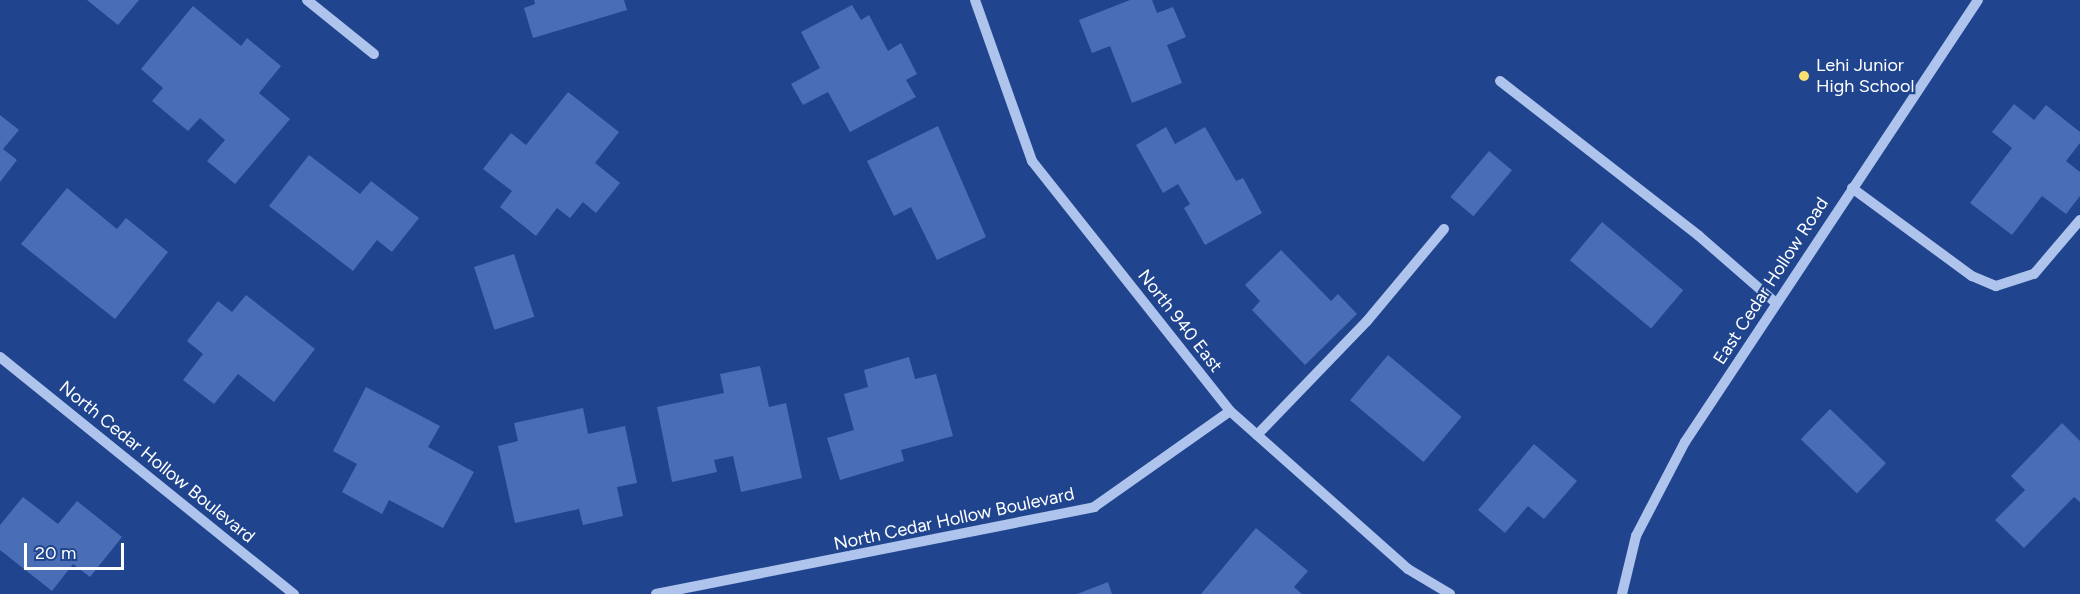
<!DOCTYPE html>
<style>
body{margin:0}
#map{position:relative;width:2080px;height:594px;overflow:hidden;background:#20458e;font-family:Figtree,sans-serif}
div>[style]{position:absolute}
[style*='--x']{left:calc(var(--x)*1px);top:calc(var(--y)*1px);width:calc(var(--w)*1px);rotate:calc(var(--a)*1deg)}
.building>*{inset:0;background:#496eb6;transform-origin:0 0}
.minor>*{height:10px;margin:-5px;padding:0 5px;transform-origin:5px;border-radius:5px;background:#afc4ec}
.dots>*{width:16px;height:16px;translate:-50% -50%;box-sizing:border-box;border:3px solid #20458e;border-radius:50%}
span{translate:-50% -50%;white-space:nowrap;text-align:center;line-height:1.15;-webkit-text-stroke:4.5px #20458e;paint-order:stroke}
.poi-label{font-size:18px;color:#fff}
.left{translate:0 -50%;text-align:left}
.street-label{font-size:18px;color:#fff}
.scale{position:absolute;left:24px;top:543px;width:100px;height:27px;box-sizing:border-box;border:3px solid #fff;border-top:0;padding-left:8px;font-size:18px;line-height:21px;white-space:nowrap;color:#fff;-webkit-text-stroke:4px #20458e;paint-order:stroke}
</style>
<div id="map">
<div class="building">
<i style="clip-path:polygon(87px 0,139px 0,118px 25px)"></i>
<i style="clip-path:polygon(534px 0,624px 0,627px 10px,533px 38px,524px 8px,535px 4px)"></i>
<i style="clip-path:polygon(1130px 0,1152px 0,1157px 13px,1173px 7px,1186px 37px,1167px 45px,1182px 83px,1132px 103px,1110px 46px,1092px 53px,1079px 20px)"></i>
<i style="clip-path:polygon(852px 5px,861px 20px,869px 15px,888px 51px,901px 43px,917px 74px,906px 80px,916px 97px,850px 132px,828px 92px,803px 105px,791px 84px,820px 68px,801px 32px)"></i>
<i style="clip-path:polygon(193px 6px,241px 46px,247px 38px,281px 66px,259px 93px,290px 119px,235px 184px,207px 161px,225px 140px,200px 118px,188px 131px,152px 101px,163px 88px,141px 69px)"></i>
<i style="clip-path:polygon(568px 92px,619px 132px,595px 163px,620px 183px,596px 213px,583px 202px,570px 218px,557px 208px,536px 236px,500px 207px,512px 191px,483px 169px,511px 133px,526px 145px)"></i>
<i style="clip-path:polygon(2014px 104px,2034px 120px,2046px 105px,2080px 132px,2080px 143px,2066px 161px,2080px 172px,2080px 196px,2066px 214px,2042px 196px,2012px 235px,1970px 203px,2012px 148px,1992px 132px)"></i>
<i style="clip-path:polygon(0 115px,19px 130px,3px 149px,17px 160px,0 182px)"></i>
<i style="clip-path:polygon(938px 126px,986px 237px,937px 260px,911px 207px,894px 216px,867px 161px)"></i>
<i style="clip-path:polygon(1166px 127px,1175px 144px,1205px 127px,1236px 181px,1243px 178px,1262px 213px,1205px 245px,1184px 208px,1190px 204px,1178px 184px,1163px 193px,1136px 145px)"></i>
<i style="left:1489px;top:151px;width:30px;height:60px;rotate:40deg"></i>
<i style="clip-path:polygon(309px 155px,360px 194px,371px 181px,419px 218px,392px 252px,377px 240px,353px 271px,269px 206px)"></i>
<i style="clip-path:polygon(67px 188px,117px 229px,126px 218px,168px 252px,115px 319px,21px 244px)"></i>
<i style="left:1602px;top:222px;width:106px;height:50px;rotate:40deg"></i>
<i style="clip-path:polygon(1281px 250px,1331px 301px,1338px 294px,1357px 314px,1305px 365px,1252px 310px,1260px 301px,1245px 285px)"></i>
<i style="left:514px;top:254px;width:66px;height:42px;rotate:72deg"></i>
<i style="clip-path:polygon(246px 295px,315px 349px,274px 402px,238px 374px,214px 404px,183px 380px,203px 354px,187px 341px,218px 301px,232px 312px)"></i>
<i style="left:1388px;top:355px;width:96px;height:59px;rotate:40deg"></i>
<i style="clip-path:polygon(909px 357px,915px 379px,936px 374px,953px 436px,901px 450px,904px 461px,840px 480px,827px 438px,854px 430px,844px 394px,868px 387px,864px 370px)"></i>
<i style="clip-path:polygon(760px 366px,769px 407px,786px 403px,802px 478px,741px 492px,733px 456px,714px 460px,717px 472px,672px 482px,657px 407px,724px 393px,720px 374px)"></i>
<i style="clip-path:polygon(366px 387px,440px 426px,428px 447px,474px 472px,443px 528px,389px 500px,382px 514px,342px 492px,357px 464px,333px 451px)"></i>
<i style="clip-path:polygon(583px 408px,588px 434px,625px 426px,637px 483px,617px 487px,623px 516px,583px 525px,579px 509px,515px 523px,498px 446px,518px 441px,514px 423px)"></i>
<i style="left:1830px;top:409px;width:78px;height:42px;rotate:44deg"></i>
<i style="clip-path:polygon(2062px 423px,2080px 441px,2080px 502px,2074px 497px,2024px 548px,1995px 520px,2025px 490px,2011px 476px)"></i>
<i style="clip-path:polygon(1534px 444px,1577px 481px,1544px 519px,1528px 506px,1505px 533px,1478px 510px)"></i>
<i style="clip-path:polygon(23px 497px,58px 524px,77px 501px,122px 537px,90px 577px,73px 564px,52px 591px,0 550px,0 525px)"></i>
<i style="clip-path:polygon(1256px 528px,1308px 571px,1294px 587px,1302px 594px,1201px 594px)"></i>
<i style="clip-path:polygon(1108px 582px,1112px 594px,1077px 594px)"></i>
</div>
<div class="minor">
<i style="--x:307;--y:0;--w:86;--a:38.9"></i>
<i style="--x:975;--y:0;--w:171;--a:70.5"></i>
<i style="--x:1032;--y:161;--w:319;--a:51.6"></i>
<i style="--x:1230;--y:411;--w:238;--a:41.6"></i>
<i style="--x:1408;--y:569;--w:49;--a:30.8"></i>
<i style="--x:1500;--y:81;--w:252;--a:37.9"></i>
<i style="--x:1699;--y:236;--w:102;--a:41"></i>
<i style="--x:1852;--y:188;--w:149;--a:36.3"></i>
<i style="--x:1972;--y:276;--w:26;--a:23"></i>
<i style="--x:1996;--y:286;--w:40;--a:-18"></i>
<i style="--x:2034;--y:274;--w:71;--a:-49.6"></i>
<i style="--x:0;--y:357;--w:378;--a:38.9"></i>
<i style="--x:1257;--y:435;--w:158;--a:-46"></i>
<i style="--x:1367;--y:321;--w:120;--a:-50.1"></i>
<i style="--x:656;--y:594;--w:447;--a:-11.2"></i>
<i style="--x:1094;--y:507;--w:166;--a:-35.2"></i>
<i style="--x:1622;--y:594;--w:60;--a:-76.4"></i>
<i style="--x:1636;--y:536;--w:106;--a:-62.5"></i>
<i style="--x:1685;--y:442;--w:530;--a:-56.46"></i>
</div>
<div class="dots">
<i style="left:1804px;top:76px;background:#f9e070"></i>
</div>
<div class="poi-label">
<span class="left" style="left:1816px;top:76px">Lehi Junior<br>High School</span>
</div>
<div class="street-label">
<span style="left:1771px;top:281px;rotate:-57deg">East Cedar Hollow Road</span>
<span style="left:1180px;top:321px;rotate:52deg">North 940 East</span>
<span style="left:157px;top:462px;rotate:39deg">North Cedar Hollow Boulevard</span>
<span style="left:954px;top:519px;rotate:-12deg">North Cedar Hollow Boulevard</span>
</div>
<div class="scale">20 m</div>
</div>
